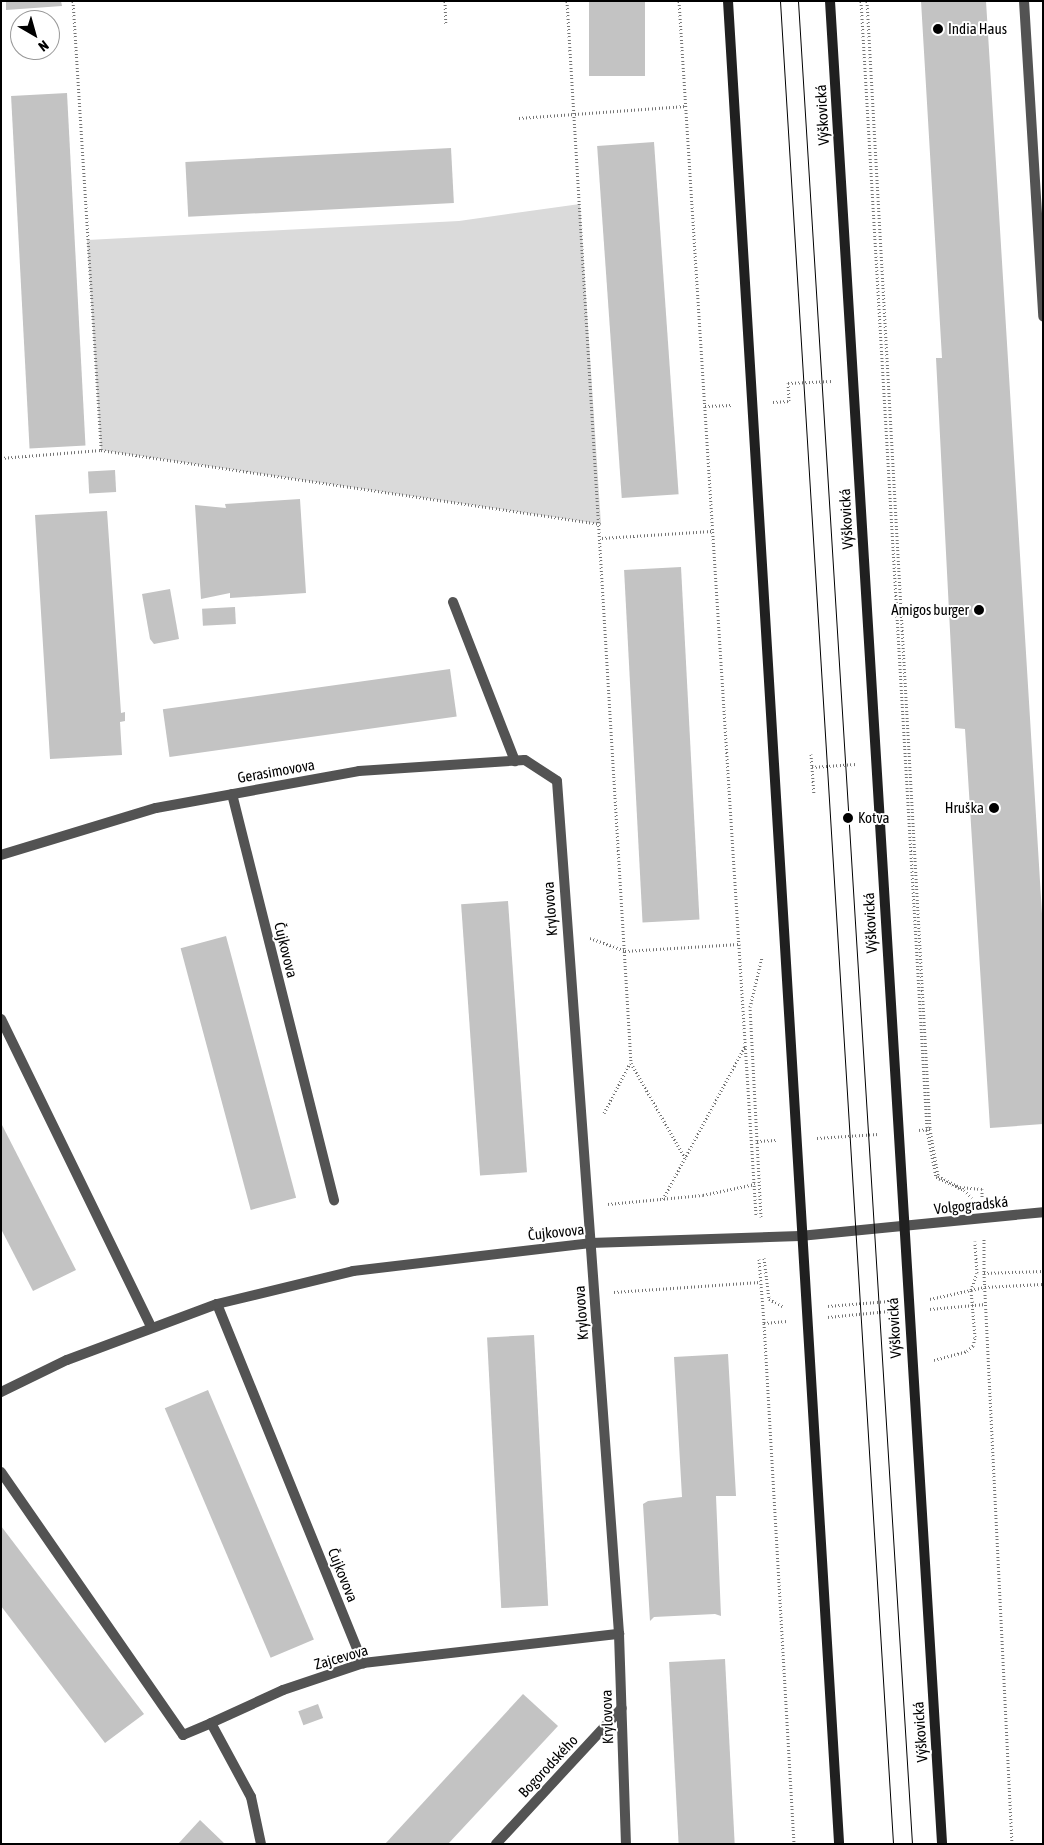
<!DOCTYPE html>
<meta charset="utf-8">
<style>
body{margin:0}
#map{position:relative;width:1044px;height:1845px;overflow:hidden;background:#fff;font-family:"Asap Condensed",sans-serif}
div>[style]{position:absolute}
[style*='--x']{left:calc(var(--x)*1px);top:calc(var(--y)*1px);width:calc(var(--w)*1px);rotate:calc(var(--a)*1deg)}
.green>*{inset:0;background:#dadada}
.building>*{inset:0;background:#c3c3c3;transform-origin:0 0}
.path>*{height:3px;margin-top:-1.5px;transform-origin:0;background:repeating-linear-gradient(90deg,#757575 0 1px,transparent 0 3.5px)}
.lane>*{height:10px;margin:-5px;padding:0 5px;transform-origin:5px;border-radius:5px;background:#535353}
.street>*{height:10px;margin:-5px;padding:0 5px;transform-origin:5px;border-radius:5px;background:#535353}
.secondary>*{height:10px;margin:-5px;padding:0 5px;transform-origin:5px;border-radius:5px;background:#202020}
.tram>*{height:1px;margin:-0.5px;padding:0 0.5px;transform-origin:0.5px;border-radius:0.5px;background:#000}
.dots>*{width:14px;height:14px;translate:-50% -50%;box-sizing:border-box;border:2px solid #fff;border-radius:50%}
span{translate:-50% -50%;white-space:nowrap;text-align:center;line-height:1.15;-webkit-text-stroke:4px #fff;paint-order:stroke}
.poi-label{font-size:15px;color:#000}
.left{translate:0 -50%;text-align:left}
.right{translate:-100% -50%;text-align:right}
.street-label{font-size:15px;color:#000}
.frame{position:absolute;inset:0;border:2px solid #000;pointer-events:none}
.north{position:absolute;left:10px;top:10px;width:50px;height:50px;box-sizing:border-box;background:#fff;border:1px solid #999;border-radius:50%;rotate:142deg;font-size:14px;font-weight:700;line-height:20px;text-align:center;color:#000}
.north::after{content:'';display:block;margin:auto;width:18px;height:22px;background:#000;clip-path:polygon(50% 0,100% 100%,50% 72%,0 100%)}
</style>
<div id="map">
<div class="green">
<i style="clip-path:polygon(580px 204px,601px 524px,101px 450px,87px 240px,459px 221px)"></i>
</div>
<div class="building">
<i style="clip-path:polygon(6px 1px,61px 1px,62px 6px,6px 10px)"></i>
<i style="left:589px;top:1px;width:56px;height:75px"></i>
<i style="clip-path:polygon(921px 1px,986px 1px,1043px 930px,1043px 1124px,990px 1128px,965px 729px,955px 728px,936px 358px,942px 358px)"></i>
<i style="left:67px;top:93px;width:353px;height:56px;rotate:87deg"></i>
<i style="left:654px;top:142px;width:353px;height:57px;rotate:86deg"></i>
<i style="left:451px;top:148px;width:55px;height:266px;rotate:87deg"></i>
<i style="left:115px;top:470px;width:22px;height:27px;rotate:87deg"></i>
<i style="clip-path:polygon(300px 499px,306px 593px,230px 598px,230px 593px,201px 599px,195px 505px,226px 508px,225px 504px)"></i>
<i style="clip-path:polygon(107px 511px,121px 713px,125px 712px,125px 721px,120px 722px,122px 755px,50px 759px,35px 515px)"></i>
<i style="left:681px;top:567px;width:353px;height:57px;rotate:87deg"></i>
<i style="clip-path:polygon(170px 589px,179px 639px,154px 644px,150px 639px,142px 594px)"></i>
<i style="left:235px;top:607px;width:17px;height:33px;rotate:87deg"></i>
<i style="left:450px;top:669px;width:48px;height:290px;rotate:82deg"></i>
<i style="left:508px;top:901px;width:272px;height:47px;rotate:86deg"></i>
<i style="left:226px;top:936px;width:271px;height:47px;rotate:75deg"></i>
<i style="clip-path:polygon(1px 1123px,76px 1270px,33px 1291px,1px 1229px)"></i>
<i style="left:534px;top:1335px;width:271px;height:47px;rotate:87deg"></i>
<i style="clip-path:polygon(728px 1354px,736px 1496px,716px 1496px,721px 1616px,715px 1614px,654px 1617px,650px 1621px,643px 1504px,648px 1501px,682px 1497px,674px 1357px)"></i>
<i style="left:208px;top:1390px;width:271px;height:47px;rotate:67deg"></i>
<i style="clip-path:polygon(1px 1526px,144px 1714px,105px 1743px,1px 1606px)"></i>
<i style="left:725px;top:1659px;width:185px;height:56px;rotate:87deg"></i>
<i style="clip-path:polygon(523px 1694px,558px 1726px,448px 1844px,385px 1844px)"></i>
<i style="left:318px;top:1704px;width:15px;height:21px;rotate:70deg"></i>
<i style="clip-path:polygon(200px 1820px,225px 1844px,178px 1844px)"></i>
</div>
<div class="path">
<i style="--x:73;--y:1;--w:450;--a:86.4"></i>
<i style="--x:445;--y:1;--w:24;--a:88"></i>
<i style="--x:567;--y:1;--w:1064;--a:86.55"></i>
<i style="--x:631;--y:1063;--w:109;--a:60.4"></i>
<i style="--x:679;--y:1;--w:1217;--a:86.37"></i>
<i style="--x:861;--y:1;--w:1131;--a:86.65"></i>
<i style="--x:927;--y:1130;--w:48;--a:79.2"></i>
<i style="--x:936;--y:1177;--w:31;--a:25"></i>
<i style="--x:964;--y:1190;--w:11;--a:45"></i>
<i style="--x:867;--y:1;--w:1130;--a:86.8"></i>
<i style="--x:519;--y:118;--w:167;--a:-4.1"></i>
<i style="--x:773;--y:402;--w:16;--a:-4"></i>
<i style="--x:789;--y:401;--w:18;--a:-93"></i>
<i style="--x:788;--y:383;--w:44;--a:-2.6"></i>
<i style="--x:705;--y:406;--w:27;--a:-2"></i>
<i style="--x:1;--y:458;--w:100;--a:-4.6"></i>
<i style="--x:101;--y:450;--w:505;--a:8.42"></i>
<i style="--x:602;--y:538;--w:110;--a:-3.6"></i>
<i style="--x:811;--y:754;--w:13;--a:86"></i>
<i style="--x:812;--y:767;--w:44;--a:-3.9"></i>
<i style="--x:812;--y:767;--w:26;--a:86"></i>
<i style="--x:590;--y:938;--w:37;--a:20"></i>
<i style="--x:625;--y:951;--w:114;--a:-3.5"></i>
<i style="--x:604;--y:1113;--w:56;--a:-62.5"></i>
<i style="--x:919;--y:1130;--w:11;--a:-5"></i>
<i style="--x:930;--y:1129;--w:48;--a:80.3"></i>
<i style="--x:938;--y:1176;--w:25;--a:27"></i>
<i style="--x:960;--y:1187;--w:22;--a:5"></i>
<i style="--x:982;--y:1189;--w:9;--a:90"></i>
<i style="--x:817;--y:1138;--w:61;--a:-3.8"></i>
<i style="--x:757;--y:1141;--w:19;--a:-3"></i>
<i style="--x:663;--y:1199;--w:174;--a:-61.8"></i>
<i style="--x:608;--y:1204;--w:95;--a:-5.4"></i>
<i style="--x:703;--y:1195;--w:53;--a:-11.9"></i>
<i style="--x:761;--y:1217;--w:210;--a:-93"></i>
<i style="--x:750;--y:1007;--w:51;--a:-76.5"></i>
<i style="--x:984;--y:1239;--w:34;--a:90"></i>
<i style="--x:764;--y:1258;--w:41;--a:83"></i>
<i style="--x:769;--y:1299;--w:17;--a:28"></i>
<i style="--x:759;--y:1259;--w:64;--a:85.5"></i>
<i style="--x:764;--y:1323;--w:23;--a:-5"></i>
<i style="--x:614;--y:1292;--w:146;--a:-3.9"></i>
<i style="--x:930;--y:1299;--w:56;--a:-12.3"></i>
<i style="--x:985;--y:1287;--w:58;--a:-3"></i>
<i style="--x:828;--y:1306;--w:61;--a:-4.7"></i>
<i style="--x:930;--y:1309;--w:56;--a:-5.1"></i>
<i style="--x:828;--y:1317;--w:61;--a:-5.6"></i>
<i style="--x:764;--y:1323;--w:522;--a:86.7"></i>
<i style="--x:934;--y:1360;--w:34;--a:-15"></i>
<i style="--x:967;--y:1351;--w:8;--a:-40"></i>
<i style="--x:973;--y:1346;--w:9;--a:-77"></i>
<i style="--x:975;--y:1337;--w:47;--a:-94.9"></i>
<i style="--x:971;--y:1290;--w:18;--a:-71"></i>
<i style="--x:977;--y:1273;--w:32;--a:-94"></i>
<i style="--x:1012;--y:1844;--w:572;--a:-92.81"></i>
<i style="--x:984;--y:1273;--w:59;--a:-1.9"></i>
</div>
<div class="lane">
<i style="--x:453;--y:602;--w:171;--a:68.7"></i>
<i style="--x:232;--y:794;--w:419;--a:75.9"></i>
<i style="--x:1;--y:1019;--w:343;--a:64"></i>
</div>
<div class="street">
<i style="--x:1024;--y:1;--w:316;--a:86.5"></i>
<i style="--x:1;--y:855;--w:162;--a:-16.9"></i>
<i style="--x:156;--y:808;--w:206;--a:-10.3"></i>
<i style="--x:359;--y:771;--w:166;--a:-3.8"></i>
<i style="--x:525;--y:760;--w:38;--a:33"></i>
<i style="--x:557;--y:781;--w:855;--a:85.84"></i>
<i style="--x:619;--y:1634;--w:210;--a:88.1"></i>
<i style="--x:217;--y:1304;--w:388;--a:67.9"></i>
<i style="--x:1;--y:1392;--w:73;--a:-25.9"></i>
<i style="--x:67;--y:1360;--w:160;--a:-20.5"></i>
<i style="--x:217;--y:1304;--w:140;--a:-13.6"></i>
<i style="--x:353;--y:1271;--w:239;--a:-6.7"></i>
<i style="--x:590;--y:1243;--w:210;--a:-1.9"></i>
<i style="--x:800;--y:1236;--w:244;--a:-5.6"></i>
<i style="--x:1;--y:1472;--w:320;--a:55.3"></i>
<i style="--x:183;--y:1735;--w:30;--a:-23"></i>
<i style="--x:261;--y:1844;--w:48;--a:-102"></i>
<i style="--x:251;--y:1797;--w:84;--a:-118.4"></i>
<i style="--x:211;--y:1723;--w:79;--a:-24.6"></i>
<i style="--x:283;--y:1690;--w:84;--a:-18.6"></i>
<i style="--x:363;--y:1663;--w:258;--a:-6.5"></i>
<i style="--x:496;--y:1844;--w:185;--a:-47.2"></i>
</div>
<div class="secondary">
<i style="--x:728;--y:1;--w:1846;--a:86.55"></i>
<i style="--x:830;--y:1;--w:1846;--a:86.52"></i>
</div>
<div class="tram">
<i style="--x:780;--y:1;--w:1846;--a:86.49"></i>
<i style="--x:798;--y:1;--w:1847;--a:86.46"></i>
</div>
<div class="dots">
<i style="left:938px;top:29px;background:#000"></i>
<i style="left:979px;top:610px;background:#000"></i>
<i style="left:994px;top:808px;background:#000"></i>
<i style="left:848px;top:818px;background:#000"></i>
</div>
<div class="poi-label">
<span class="left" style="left:948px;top:29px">India Haus</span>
<span class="right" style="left:969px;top:610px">Amigos burger</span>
<span class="right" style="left:984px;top:808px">Hruška</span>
<span class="left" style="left:858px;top:818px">Kotva</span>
</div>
<div class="street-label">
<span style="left:822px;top:115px;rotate:-93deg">Výškovická</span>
<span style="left:846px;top:519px;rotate:-93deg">Výškovická</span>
<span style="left:276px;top:771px;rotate:-10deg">Gerasimovova</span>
<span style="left:550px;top:909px;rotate:-94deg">Krylovova</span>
<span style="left:870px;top:923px;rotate:-93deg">Výškovická</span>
<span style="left:286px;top:950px;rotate:76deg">Čujkovova</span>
<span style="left:971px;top:1205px;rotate:-6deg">Volgogradská</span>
<span style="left:556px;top:1232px;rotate:-6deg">Čujkovova</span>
<span style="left:581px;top:1313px;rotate:-94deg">Krylovova</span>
<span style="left:894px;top:1328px;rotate:-93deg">Výškovická</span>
<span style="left:343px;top:1575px;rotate:68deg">Čujkovova</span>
<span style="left:341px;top:1657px;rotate:-16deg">Zajcevova</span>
<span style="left:607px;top:1717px;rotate:-92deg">Krylovova</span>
<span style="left:920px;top:1732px;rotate:-94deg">Výškovická</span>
<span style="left:548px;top:1766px;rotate:-47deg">Bogorodského</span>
</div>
<div class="frame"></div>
<div class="north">N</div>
</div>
